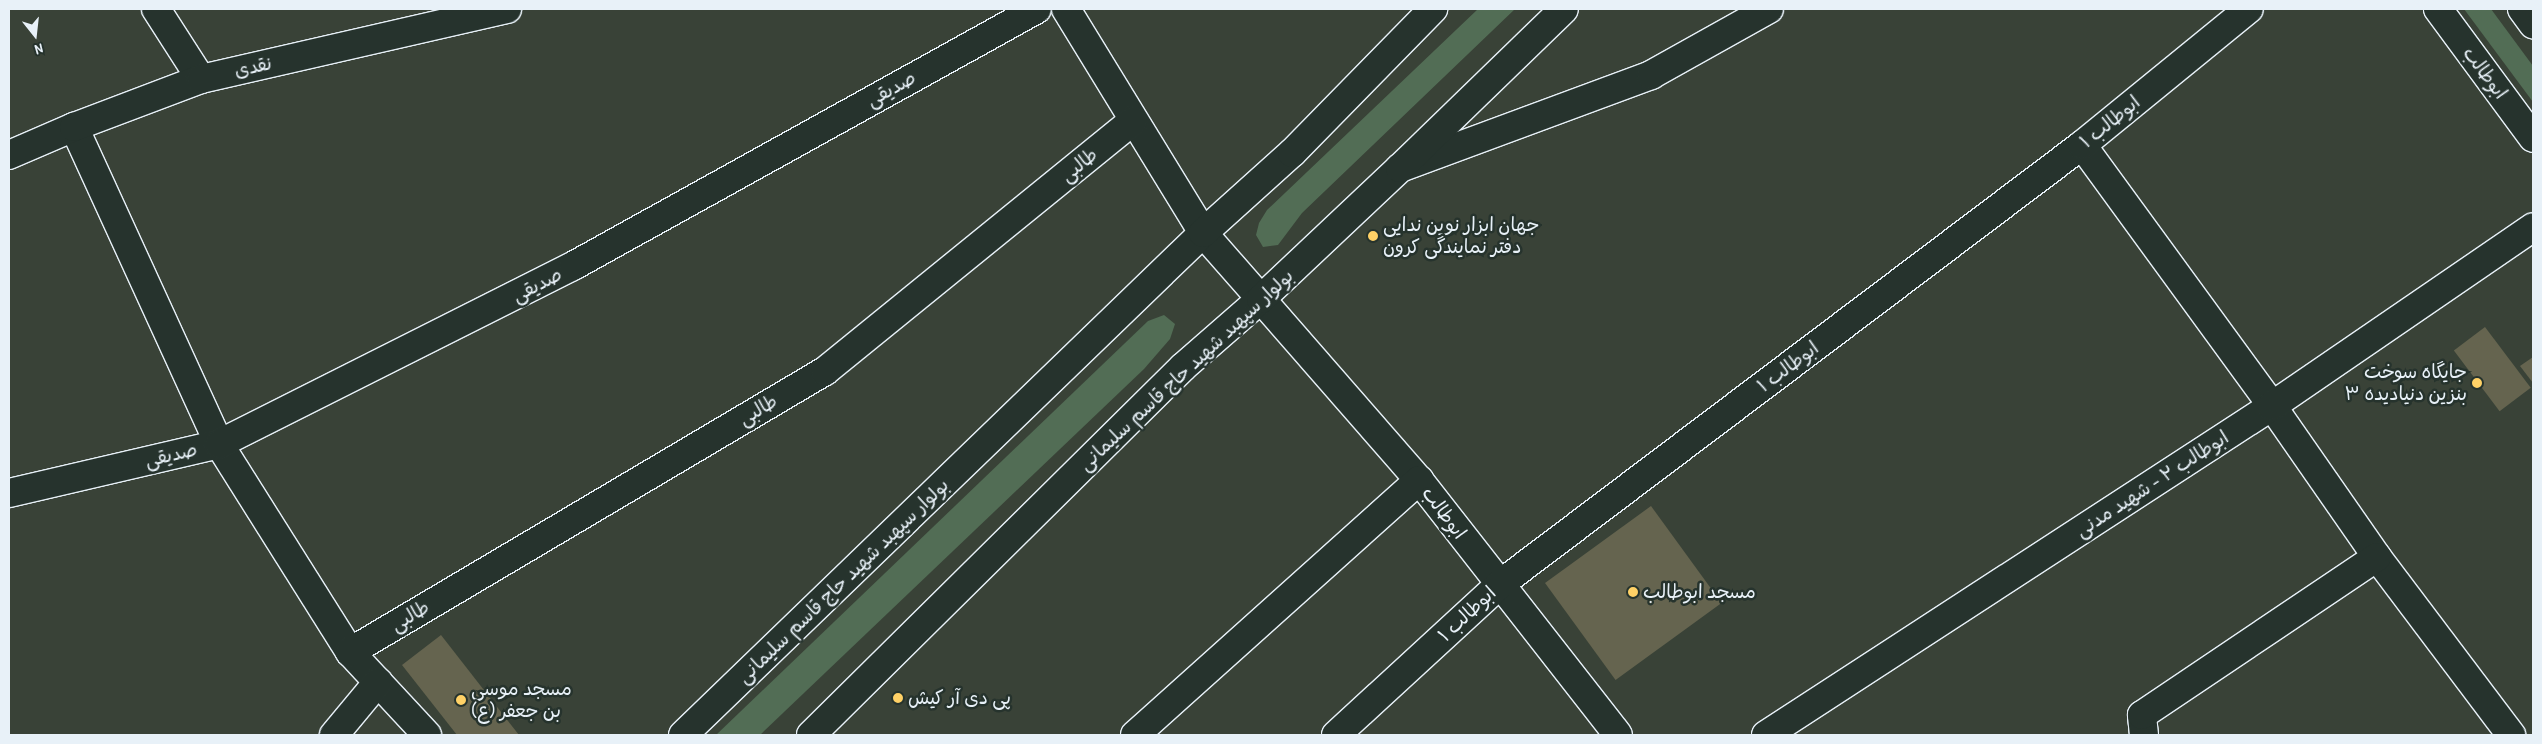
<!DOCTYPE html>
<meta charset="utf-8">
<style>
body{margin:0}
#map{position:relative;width:2542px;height:744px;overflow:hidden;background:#394237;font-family:"Patrick Hand","Playpen Sans Arabic",sans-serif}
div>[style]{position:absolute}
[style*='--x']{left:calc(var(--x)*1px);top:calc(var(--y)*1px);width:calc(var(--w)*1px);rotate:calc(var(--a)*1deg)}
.green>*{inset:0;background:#526d55}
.building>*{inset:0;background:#65644f;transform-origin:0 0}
.roads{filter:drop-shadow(1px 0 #e8f1f8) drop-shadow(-1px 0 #e8f1f8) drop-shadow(0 1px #e8f1f8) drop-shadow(0 -1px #e8f1f8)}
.minor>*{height:28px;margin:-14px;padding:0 14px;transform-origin:14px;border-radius:14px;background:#26332d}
.major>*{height:28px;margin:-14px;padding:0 14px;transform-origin:14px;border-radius:14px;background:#26332d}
.dots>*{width:14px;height:14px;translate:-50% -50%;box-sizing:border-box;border:2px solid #26332d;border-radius:50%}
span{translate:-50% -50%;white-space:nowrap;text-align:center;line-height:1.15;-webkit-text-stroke:5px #26332d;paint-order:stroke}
.street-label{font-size:19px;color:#e8f1f8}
.poi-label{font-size:19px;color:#e8f1f8}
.left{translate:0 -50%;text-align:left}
.right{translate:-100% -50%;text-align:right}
.frame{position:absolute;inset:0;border:10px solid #e8f1f8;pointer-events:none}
.north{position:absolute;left:10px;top:10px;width:50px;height:50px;-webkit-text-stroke:4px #26332d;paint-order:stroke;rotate:164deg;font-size:14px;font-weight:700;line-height:20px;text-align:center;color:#e8f1f8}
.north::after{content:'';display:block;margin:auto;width:18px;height:22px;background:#e8f1f8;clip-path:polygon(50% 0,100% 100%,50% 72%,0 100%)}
</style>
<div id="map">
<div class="green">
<i style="clip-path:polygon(1478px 9px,1515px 9px,1302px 213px,1278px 245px,1263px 247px,1256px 235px,1259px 223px,1267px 210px)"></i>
<i style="clip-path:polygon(2464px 9px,2491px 9px,2533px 66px,2533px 102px)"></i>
<i style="clip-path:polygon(1164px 315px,1175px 324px,1170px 339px,1144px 369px,760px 735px,716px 735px,1148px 321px)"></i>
</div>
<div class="building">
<i style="left:2485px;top:327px;width:76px;height:39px;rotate:53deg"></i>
<i style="clip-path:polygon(2533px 357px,2533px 383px,2520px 366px)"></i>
<i style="left:1651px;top:506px;width:120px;height:131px;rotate:54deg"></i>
<i style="clip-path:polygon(441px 635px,519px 735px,457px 735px,402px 665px)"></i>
</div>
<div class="roads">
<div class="minor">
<i style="--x:156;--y:9;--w:83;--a:57.3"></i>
<i style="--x:1066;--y:9;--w:263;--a:58.5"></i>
<i style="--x:74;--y:127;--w:349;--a:65.4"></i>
<i style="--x:219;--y:444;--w:246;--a:57.8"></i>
<i style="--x:350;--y:652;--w:113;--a:47.1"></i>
<i style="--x:2082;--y:145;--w:323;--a:53.9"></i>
<i style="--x:2272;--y:406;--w:184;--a:55.2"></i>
<i style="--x:2377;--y:557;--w:223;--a:53"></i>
<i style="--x:9;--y:155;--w:71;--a:-23.3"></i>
<i style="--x:74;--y:127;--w:136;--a:-20.7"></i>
<i style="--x:201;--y:79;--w:314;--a:-12.9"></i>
<i style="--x:1400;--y:168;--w:268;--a:-20.3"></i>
<i style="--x:1651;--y:75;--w:135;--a:-29.2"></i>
<i style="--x:1261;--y:299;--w:240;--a:48.9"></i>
<i style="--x:1419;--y:480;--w:323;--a:52"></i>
<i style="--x:9;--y:493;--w:216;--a:-13.1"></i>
<i style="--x:219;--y:444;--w:396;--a:-26.7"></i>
<i style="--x:573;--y:266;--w:530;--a:-28.98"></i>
<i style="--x:350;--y:652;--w:552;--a:-30.61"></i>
<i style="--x:825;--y:371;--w:397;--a:-39.1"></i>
<i style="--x:334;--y:735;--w:69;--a:-50.3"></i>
<i style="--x:1135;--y:735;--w:382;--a:-41.9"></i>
<i style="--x:1336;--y:735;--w:222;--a:-42.6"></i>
<i style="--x:1499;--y:585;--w:730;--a:-37.04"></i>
<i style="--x:2082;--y:145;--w:215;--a:-39.2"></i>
<i style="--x:1766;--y:735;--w:604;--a:-33.03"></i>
<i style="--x:2272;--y:406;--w:316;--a:-34.4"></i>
<i style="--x:2144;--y:735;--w:20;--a:-96"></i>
<i style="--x:2142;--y:715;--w:283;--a:-33.9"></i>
</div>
<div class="major">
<i style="--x:2438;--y:9;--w:160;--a:53.6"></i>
<i style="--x:2522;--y:9;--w:19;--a:54"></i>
<i style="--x:1203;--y:233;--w:88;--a:48.7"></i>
<i style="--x:683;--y:735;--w:723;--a:-43.99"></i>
<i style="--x:1203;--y:233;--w:120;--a:-42"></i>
<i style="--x:1292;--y:153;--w:202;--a:-45.6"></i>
<i style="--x:811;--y:735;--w:523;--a:-44.69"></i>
<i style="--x:1183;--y:367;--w:103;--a:-41.1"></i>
<i style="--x:1261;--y:299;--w:191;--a:-43.3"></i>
<i style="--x:1400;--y:168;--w:228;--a:-44.1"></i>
</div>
</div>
<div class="dots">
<i style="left:1373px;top:236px;background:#ffd166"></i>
<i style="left:2477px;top:383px;background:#ffd166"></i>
<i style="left:1633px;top:592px;background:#ffd166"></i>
<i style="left:898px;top:698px;background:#ffd166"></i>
<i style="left:461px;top:700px;background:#ffd166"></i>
</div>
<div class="street-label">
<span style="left:253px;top:67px;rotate:-13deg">نقدی</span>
<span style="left:2485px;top:73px;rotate:53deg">ابوطالب</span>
<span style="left:891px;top:89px;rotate:-29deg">صدیقی</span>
<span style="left:2110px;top:122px;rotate:-39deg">ابوطالب ۱</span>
<span style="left:1079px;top:165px;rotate:-39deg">طالبی</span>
<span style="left:537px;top:285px;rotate:-27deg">صدیقی</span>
<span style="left:1788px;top:367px;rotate:-37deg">ابوطالب ۱</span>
<span style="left:1186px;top:370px;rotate:-43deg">بولوار سپهبد شهید حاج قاسم سلیمانی</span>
<span style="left:758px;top:410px;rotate:-31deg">طالبی</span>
<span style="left:171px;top:455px;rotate:-13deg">صدیقی</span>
<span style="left:2152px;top:484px;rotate:-33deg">ابوطالب ۲ - شهید مدنی</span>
<span style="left:1444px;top:513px;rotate:53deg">ابوطالب</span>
<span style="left:843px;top:581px;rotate:-44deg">بولوار سپهبد شهید حاج قاسم سلیمانی</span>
<span style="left:1467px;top:614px;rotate:-43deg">ابوطالب ۱</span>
<span style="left:410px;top:616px;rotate:-31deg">طالبی</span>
</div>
<div class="poi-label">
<span class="left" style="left:1383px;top:236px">جهان ابزار نوین ندایی<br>دفتر نمایندگی کرون</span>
<span class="right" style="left:2467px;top:383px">جایگاه سوخت<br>بنزین دنیادیده ۳</span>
<span class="left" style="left:1643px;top:592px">مسجد ابوطالب</span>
<span class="left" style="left:471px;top:700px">مسجد موسی<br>بن جعفر (ع)</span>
<span class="left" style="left:908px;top:698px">پی دی آر کیش</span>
</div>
<div class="frame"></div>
<div class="north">N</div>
</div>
